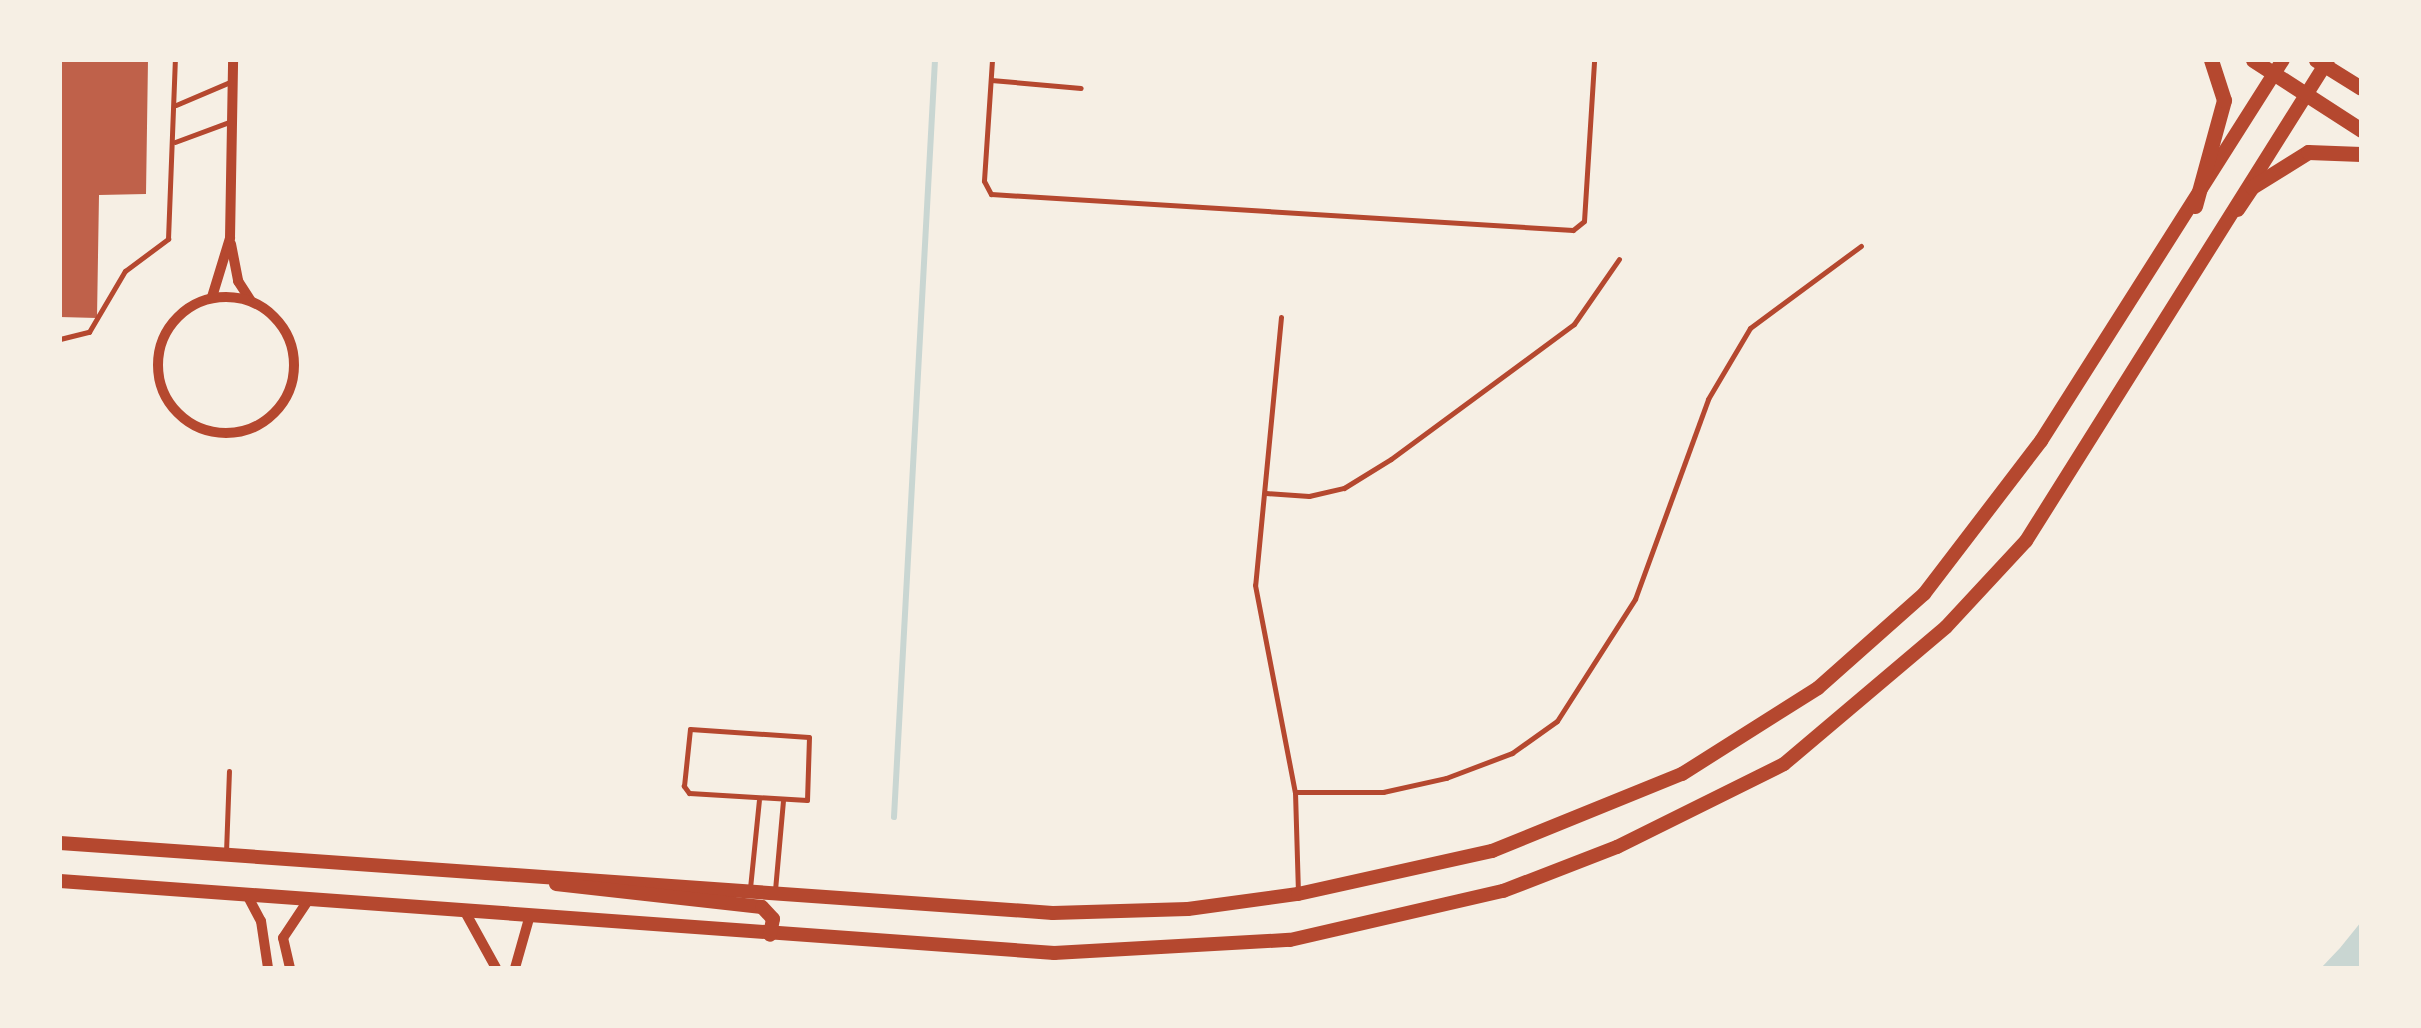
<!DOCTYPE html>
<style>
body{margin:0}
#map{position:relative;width:2421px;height:1028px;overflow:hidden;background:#f6efe4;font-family:Helvetica,sans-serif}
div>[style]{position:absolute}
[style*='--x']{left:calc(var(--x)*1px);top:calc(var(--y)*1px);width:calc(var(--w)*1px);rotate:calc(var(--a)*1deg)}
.water>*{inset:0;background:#c9d6d2}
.stream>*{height:6px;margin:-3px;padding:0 3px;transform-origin:3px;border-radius:3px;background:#c9d6d2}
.building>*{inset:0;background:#bf614a}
.service>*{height:5px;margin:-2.5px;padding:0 2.5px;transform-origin:2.5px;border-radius:2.5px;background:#b5482f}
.minor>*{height:10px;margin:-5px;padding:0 5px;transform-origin:5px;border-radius:5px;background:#b5482f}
.minor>.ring{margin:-5px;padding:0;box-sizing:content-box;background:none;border:10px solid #b5482f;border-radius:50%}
.tertiary>*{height:14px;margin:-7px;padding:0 7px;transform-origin:7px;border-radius:7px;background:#b5482f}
.secondary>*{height:15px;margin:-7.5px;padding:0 7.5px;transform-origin:7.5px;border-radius:7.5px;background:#b5482f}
span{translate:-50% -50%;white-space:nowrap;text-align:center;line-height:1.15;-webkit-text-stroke:9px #f6efe4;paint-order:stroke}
.frame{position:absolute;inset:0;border:62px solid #f6efe4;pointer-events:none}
</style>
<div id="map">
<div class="water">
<i style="clip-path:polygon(2361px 922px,2361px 968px,2321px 968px,2340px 948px)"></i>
</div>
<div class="stream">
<i style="--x:894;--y:817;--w:758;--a:-86.9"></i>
</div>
<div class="building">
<i style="clip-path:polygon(60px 60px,148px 60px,146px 194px,99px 195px,97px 318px,60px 317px)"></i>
</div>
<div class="service">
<i style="--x:992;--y:60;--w:121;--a:93.8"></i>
<i style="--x:984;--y:181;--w:15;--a:62"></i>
<i style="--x:991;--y:194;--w:583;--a:3.54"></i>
<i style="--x:1573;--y:230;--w:14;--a:-39"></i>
<i style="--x:1584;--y:221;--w:161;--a:-86.4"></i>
<i style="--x:991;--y:80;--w:90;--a:5.1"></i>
<i style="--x:176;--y:105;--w:59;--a:-23.1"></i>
<i style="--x:175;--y:142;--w:58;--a:-20.3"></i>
<i style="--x:1281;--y:317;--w:269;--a:95.5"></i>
<i style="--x:1255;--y:585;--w:211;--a:79.1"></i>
<i style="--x:1295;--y:792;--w:99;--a:88.3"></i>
<i style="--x:60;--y:339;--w:30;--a:-14"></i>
<i style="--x:89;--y:332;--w:71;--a:-59.5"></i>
<i style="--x:125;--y:271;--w:54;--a:-36.7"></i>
<i style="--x:168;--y:239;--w:179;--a:-87.8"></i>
<i style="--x:1266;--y:493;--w:43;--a:4"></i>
<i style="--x:1309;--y:496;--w:36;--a:-13"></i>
<i style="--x:1344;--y:488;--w:55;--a:-31.7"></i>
<i style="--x:1391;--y:459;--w:227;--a:-36.4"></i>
<i style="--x:1574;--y:324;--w:79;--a:-55.3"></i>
<i style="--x:690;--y:729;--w:119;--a:3.8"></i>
<i style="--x:809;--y:737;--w:63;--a:91.8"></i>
<i style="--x:807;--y:800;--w:118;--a:-176.6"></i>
<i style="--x:689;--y:793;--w:9;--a:-126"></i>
<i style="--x:684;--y:786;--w:57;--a:-84"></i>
<i style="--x:1295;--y:792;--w:88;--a:0"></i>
<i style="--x:1383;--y:792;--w:65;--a:-12.5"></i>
<i style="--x:1446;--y:778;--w:71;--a:-20.7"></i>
<i style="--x:1512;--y:753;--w:55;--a:-35.4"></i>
<i style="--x:1557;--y:721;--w:145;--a:-57.4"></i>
<i style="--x:1635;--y:599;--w:213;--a:-69.9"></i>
<i style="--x:1708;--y:399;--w:82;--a:-59.4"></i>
<i style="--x:1750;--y:328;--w:138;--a:-36.5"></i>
<i style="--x:226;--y:852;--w:81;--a:-87.9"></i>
<i style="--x:750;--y:888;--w:88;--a:-84.2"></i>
<i style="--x:775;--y:890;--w:89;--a:-84.9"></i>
</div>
<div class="minor">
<i style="--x:231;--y:244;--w:38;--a:79"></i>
<i style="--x:238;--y:281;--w:24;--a:57"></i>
<i class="ring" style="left:158px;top:297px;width:126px;height:126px"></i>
<i style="--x:212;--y:297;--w:62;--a:-73"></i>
<i style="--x:230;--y:238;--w:178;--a:-89"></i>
<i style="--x:246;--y:893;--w:32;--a:62"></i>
<i style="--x:261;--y:921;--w:48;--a:81.5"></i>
<i style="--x:464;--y:910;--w:66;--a:61.1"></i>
<i style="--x:290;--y:968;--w:31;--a:-103"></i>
<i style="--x:283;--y:938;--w:47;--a:-56.3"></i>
<i style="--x:515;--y:968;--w:55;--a:-74.2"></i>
</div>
<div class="tertiary">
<i style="--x:60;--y:843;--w:995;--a:4.03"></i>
<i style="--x:1053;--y:913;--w:135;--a:-1.7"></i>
<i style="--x:1188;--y:909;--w:111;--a:-7.8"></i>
<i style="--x:1298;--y:894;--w:199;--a:-12.5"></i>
<i style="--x:1492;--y:851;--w:205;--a:-22.1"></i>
<i style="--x:1682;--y:774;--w:161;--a:-32.3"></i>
<i style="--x:1818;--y:688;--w:142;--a:-41.6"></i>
<i style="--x:1924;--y:594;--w:193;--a:-52.6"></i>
<i style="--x:2041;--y:441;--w:451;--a:-57.6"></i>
<i style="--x:60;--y:881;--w:997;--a:4.14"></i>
<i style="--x:1054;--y:953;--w:236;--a:-3.2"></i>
<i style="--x:1290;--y:940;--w:219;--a:-13"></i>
<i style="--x:1503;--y:891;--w:122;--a:-21.1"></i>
<i style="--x:1617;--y:847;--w:186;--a:-26.4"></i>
<i style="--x:1784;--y:764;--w:212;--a:-40.2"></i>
<i style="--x:1946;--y:627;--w:117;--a:-47.1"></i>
<i style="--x:2026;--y:541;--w:568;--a:-57.88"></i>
<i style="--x:556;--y:884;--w:207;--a:6.4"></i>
<i style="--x:762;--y:907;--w:16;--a:47"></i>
<i style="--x:773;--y:919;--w:16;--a:101"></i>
</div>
<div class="secondary">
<i style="--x:2253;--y:60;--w:129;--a:32.9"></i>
<i style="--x:2316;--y:60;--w:53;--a:31.9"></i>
<i style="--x:2195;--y:206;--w:110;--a:-74.7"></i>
<i style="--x:2224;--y:100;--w:42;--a:-108"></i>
<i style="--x:2237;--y:209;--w:27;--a:-56"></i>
<i style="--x:2252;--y:187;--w:66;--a:-32"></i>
<i style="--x:2308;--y:152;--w:53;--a:2.2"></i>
</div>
<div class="frame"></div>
</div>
